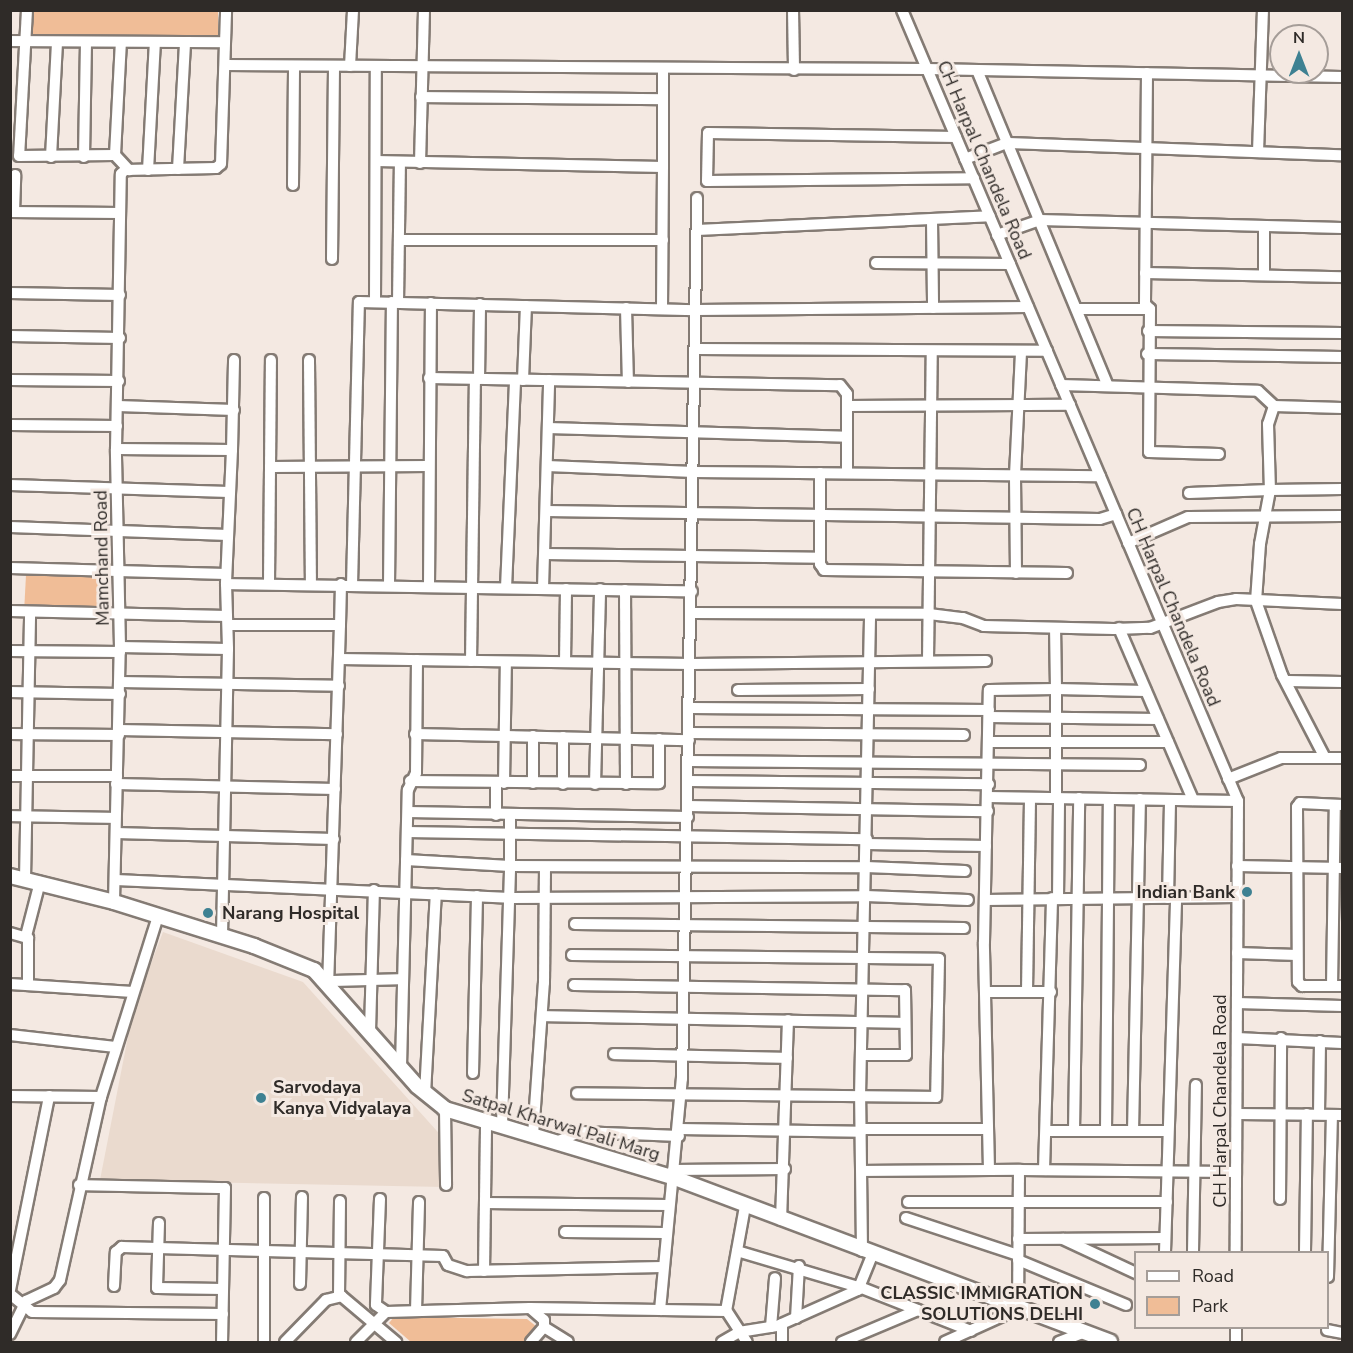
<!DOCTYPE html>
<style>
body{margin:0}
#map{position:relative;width:1353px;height:1353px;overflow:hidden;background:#f4e9e2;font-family:"Nunito Sans",sans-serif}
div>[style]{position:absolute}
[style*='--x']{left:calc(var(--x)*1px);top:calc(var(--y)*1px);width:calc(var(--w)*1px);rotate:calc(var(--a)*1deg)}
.built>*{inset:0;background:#eadace}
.green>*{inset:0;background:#f0bd97;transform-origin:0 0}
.roads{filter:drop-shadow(2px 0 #847b74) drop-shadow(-2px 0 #847b74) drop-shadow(0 2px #847b74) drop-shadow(0 -2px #847b74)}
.minor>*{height:10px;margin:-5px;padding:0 5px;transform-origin:5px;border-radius:5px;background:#fff}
.tertiary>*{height:14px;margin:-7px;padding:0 7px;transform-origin:7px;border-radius:7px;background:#fff}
.dots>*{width:16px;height:16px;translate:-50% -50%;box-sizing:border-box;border:3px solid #f4e9e2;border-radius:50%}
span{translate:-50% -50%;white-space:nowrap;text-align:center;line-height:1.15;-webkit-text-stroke:6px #f4e9e2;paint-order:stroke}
.street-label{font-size:18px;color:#2f2b28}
.poi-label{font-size:18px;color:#2f2b28;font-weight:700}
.right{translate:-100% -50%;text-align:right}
.left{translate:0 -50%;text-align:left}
.frame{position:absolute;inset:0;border:12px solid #2f2b28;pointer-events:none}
.legend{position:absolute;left:1134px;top:1251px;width:195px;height:78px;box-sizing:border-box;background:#f4e9e2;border:2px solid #a59d98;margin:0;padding:8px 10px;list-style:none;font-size:18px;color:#2f2b28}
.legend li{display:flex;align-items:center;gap:12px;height:30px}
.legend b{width:30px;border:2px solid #a59d98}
.north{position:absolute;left:1269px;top:24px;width:60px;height:60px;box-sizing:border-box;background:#f4e9e2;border:2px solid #a59d98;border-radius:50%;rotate:0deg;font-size:16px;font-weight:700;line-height:24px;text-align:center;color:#2f2b28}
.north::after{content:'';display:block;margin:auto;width:21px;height:27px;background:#3e8192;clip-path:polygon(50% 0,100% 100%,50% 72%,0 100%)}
</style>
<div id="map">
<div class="built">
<i style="clip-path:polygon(163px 932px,303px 982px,445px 1140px,444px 1187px,100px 1180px,133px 1011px)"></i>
</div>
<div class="green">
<i style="left:30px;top:11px;width:188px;height:31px"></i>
<i style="left:102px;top:577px;width:33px;height:76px;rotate:93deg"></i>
<i style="clip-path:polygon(394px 1317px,527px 1319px,542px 1331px,531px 1342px,411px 1342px,389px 1323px)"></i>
</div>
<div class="roads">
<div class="minor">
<i style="--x:27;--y:10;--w:146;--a:93.1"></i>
<i style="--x:19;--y:156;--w:96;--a:-0.6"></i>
<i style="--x:115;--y:155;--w:21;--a:47"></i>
<i style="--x:793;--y:10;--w:60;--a:89"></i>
<i style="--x:902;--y:10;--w:859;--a:66.99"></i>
<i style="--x:1238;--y:801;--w:451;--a:90.3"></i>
<i style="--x:10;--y:41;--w:215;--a:0.3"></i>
<i style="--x:225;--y:65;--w:702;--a:0.33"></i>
<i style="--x:927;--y:69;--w:415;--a:1.1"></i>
<i style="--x:350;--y:66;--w:56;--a:-86.9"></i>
<i style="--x:977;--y:70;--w:342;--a:67.5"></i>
<i style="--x:1147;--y:73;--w:231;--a:90.5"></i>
<i style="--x:1145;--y:304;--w:7;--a:45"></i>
<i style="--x:1150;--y:309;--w:143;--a:90.4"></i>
<i style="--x:1149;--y:452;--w:70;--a:1.6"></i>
<i style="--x:421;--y:97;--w:242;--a:0.5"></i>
<i style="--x:956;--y:137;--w:248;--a:-179.1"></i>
<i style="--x:708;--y:133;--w:48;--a:91.2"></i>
<i style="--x:707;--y:181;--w:267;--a:-0.6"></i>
<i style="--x:1258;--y:152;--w:142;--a:-88"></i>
<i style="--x:115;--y:155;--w:113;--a:-87"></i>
<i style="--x:51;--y:157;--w:115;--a:-87"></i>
<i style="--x:84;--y:157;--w:115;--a:-89"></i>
<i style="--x:965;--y:159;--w:45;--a:-20.9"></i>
<i style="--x:1007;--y:143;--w:335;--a:2.1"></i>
<i style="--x:376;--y:161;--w:287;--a:1.2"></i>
<i style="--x:663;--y:167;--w:98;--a:-90"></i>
<i style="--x:420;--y:163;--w:153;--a:-88.5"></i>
<i style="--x:178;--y:169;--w:127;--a:-86.8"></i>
<i style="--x:148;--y:170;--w:128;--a:-86.9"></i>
<i style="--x:293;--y:185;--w:119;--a:-89.5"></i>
<i style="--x:10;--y:212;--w:110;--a:0.5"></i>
<i style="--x:14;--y:212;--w:37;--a:-88"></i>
<i style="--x:932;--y:220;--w:88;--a:89.3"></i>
<i style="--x:697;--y:230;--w:293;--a:-2.7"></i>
<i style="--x:997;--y:235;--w:46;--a:-19.2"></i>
<i style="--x:1040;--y:220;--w:302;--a:1.5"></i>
<i style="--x:399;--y:240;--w:264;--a:0"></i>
<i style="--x:332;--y:259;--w:193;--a:-89.4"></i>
<i style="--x:876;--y:263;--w:134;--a:0.4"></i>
<i style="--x:1145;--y:273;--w:197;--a:1.2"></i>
<i style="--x:1264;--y:275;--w:49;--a:-90"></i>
<i style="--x:10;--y:293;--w:110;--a:1"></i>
<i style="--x:375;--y:302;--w:236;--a:-89.8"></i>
<i style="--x:398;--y:302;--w:140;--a:-89.2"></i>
<i style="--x:626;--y:308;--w:74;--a:88.5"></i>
<i style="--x:662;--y:309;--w:142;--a:-89.6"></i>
<i style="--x:1077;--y:309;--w:73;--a:0"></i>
<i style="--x:1148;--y:331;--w:194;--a:0.6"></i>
<i style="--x:10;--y:336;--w:110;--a:1"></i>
<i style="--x:696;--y:349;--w:351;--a:0.3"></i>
<i style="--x:1147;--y:354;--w:195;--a:0.9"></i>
<i style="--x:309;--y:360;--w:224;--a:89.5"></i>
<i style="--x:429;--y:378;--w:411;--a:1"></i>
<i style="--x:840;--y:385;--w:11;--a:52"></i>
<i style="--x:847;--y:394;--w:79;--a:90"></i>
<i style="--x:479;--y:379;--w:75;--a:-89.2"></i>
<i style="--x:10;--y:380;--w:109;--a:0.5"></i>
<i style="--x:523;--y:380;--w:74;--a:-87.7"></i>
<i style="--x:1061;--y:385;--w:197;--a:1.7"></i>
<i style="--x:1258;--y:391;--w:22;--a:43"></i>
<i style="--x:1274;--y:406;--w:68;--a:1.7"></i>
<i style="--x:118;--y:406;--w:116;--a:2"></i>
<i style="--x:847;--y:406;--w:223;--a:-0.3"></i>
<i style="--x:1274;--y:406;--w:19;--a:108"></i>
<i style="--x:1268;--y:424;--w:66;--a:88.3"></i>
<i style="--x:1270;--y:490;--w:72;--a:-0.8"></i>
<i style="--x:10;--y:425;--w:107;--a:0.5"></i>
<i style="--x:548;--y:428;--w:299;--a:1.7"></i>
<i style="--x:116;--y:449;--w:116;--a:0.5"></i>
<i style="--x:232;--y:450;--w:134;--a:92.6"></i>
<i style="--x:226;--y:584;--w:65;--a:88.2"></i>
<i style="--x:228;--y:649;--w:288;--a:91.2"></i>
<i style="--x:232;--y:450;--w:90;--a:-88.7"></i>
<i style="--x:547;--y:466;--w:147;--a:2.3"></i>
<i style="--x:694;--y:472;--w:406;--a:0.6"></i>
<i style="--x:271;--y:467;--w:158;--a:-0.4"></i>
<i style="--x:820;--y:473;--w:91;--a:90"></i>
<i style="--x:820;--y:564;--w:7;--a:56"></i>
<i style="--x:824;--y:570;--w:243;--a:0.7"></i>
<i style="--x:10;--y:485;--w:219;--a:1.8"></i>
<i style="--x:1189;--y:493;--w:81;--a:-2.1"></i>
<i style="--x:1270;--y:490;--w:55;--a:100.5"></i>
<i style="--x:1260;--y:544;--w:57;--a:94"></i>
<i style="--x:1256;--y:601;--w:78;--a:70.6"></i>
<i style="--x:1282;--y:675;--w:93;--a:62.6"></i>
<i style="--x:546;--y:511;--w:554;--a:0.83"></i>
<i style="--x:1100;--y:519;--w:17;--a:-17"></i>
<i style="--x:10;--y:527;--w:218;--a:2.1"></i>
<i style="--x:1128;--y:543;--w:65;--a:-23.4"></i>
<i style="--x:1188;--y:517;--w:154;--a:-0.4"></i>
<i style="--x:545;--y:554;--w:275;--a:0.8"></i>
<i style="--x:10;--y:568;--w:216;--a:1.6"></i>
<i style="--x:1016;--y:573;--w:98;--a:-90.6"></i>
<i style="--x:1015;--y:475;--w:123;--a:-87.2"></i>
<i style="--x:269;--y:583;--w:223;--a:-89.5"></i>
<i style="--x:226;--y:584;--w:466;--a:0.9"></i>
<i style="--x:352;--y:585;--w:283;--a:-88.6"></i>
<i style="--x:359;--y:302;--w:337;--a:1.4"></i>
<i style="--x:696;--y:310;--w:332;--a:-0.5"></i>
<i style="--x:389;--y:585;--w:283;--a:-89.4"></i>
<i style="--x:429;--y:586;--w:283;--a:-89.6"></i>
<i style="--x:506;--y:588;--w:208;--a:-87.5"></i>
<i style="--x:543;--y:588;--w:208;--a:-88.3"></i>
<i style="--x:625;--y:590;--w:194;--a:89.7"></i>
<i style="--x:10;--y:611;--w:217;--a:1.3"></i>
<i style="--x:692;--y:613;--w:237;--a:0.2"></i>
<i style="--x:929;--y:614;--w:34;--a:7"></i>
<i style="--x:963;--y:618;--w:22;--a:21"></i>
<i style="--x:984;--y:626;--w:130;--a:1.3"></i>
<i style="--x:1114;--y:629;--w:36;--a:-2"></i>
<i style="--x:1150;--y:628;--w:73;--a:-20.9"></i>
<i style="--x:1218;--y:602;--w:18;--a:-9"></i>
<i style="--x:1236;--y:599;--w:106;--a:2.7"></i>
<i style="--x:228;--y:625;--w:112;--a:0"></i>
<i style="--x:340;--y:625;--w:356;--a:91.9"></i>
<i style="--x:328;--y:981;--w:75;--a:-1.5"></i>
<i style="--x:340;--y:625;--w:41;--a:-88.6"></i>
<i style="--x:1119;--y:628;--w:187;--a:66.7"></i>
<i style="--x:120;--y:647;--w:108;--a:1.1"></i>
<i style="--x:10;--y:651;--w:110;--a:0.5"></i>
<i style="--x:339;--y:659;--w:352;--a:0.8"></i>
<i style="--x:691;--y:664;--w:295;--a:-0.6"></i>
<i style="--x:928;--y:660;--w:308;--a:-89.3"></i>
<i style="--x:471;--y:661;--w:282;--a:-89.2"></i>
<i style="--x:565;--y:662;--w:73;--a:-89.2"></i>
<i style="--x:1288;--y:681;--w:54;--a:1.1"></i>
<i style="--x:120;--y:682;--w:219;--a:1"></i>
<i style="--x:738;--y:690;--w:131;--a:-0.4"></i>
<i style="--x:10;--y:692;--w:110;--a:1"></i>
<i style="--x:690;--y:708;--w:299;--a:0.4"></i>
<i style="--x:989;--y:717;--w:169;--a:0.7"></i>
<i style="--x:119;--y:730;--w:218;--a:1.1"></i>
<i style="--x:689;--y:733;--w:275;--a:0.4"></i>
<i style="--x:10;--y:734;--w:109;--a:0.5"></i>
<i style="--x:415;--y:734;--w:274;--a:1.3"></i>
<i style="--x:989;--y:742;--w:179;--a:0"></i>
<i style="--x:689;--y:761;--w:451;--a:0.5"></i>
<i style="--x:10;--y:776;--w:107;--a:0"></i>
<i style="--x:1228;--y:779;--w:57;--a:-21.6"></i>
<i style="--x:1281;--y:758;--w:61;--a:0"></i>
<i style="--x:410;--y:781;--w:249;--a:0.5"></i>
<i style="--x:659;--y:783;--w:44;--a:-90"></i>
<i style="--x:689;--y:781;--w:300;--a:0.6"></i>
<i style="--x:496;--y:783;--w:32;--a:90"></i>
<i style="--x:504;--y:783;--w:121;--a:-89.1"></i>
<i style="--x:533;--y:783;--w:47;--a:-90"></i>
<i style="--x:116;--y:784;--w:219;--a:1.3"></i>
<i style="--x:563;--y:784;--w:47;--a:-90"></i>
<i style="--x:595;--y:784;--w:195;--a:-88.5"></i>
<i style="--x:988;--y:797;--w:250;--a:0.9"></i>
<i style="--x:1056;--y:798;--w:109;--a:-90"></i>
<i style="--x:1056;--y:689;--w:90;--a:1.3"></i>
<i style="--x:1342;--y:805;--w:42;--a:-177.3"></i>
<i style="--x:1300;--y:803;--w:5;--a:127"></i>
<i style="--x:1297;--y:807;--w:175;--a:89.7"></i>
<i style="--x:1298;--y:982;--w:6;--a:45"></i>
<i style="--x:1302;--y:986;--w:40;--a:0"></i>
<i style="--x:688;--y:806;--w:300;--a:1"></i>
<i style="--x:408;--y:812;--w:280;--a:1"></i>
<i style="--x:10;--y:816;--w:105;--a:1.1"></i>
<i style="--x:407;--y:832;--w:460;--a:0.9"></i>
<i style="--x:116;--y:833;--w:218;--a:1.6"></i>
<i style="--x:867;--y:844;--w:119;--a:1"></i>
<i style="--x:406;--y:860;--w:104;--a:3.3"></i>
<i style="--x:510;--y:866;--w:50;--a:-90"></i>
<i style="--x:1237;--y:866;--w:105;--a:1.1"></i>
<i style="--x:25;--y:879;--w:267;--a:-88.9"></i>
<i style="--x:116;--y:880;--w:394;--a:2.6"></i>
<i style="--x:510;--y:898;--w:356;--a:-0.3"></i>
<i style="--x:866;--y:896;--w:102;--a:2.2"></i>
<i style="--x:1058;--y:898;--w:100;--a:-89.4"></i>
<i style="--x:1168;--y:898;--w:98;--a:-88.8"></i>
<i style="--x:985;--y:900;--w:252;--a:-0.7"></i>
<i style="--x:114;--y:902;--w:255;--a:-88.7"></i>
<i style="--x:120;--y:647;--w:198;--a:-91.2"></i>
<i style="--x:116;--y:449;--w:275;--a:-89"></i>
<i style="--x:121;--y:174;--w:6;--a:-45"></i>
<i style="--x:125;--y:170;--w:91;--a:-1.3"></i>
<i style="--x:216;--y:168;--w:6;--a:-39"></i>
<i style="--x:221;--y:164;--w:154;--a:-88.1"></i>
<i style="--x:575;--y:924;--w:389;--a:0.6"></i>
<i style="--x:10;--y:933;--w:19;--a:16"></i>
<i style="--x:28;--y:938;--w:47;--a:90"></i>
<i style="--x:26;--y:936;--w:56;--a:-75.5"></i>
<i style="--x:1237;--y:953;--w:60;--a:1.9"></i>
<i style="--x:572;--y:955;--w:367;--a:0.6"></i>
<i style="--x:939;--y:959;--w:138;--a:91.2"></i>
<i style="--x:936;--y:1097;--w:359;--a:-179.4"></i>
<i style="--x:10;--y:984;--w:123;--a:3.7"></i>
<i style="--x:574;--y:985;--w:331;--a:0.9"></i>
<i style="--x:905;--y:990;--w:65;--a:89.1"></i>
<i style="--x:906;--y:1055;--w:45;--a:180"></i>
<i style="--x:1332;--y:986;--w:181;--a:-89.1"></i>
<i style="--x:1027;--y:991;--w:193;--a:-89.1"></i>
<i style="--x:985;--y:992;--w:66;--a:0"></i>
<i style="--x:1237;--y:1003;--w:105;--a:1.6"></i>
<i style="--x:542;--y:1016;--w:363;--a:1.1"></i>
<i style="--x:370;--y:1031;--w:141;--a:-88.4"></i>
<i style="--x:10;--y:1035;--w:106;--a:6.5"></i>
<i style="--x:1237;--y:1038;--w:105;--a:2.7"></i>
<i style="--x:614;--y:1054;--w:173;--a:1.3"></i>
<i style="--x:401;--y:1067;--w:277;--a:-88.6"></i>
<i style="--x:408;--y:790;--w:19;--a:-65"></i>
<i style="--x:416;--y:773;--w:113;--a:-89.5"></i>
<i style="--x:473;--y:1073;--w:177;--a:-88.7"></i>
<i style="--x:425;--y:1094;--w:200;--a:-86.9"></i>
<i style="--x:10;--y:1096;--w:91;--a:0.6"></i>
<i style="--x:445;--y:1109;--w:76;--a:89.2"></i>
<i style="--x:1237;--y:1114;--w:105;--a:0.5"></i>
<i style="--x:1319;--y:1114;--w:73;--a:-89.2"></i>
<i style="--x:502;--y:1125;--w:259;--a:-88.2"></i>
<i style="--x:510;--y:866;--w:356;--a:0.2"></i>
<i style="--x:866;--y:867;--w:99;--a:2.3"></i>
<i style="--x:679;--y:1129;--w:182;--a:0.9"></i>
<i style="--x:861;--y:1129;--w:127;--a:0"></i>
<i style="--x:1046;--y:1131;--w:122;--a:0"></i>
<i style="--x:1074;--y:1131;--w:333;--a:-89.1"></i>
<i style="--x:1106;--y:1131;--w:332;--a:-89.5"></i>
<i style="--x:1133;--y:1131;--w:332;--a:-88.8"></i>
<i style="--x:533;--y:1135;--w:152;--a:-85.9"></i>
<i style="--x:544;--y:983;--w:116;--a:-89.5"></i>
<i style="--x:556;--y:1142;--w:26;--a:-23"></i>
<i style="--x:580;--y:1132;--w:99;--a:2.3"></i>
<i style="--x:673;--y:1170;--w:112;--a:-0.5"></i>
<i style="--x:989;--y:1170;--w:228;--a:-91.3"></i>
<i style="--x:984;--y:942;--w:252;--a:-88.9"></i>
<i style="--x:989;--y:690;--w:67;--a:-0.9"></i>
<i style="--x:1056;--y:689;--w:61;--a:-90.9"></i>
<i style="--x:1019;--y:1170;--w:217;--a:0.5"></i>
<i style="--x:1044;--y:1170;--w:272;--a:-88.3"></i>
<i style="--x:862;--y:1171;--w:157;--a:-0.4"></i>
<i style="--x:1019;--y:1170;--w:139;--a:90.4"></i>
<i style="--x:1018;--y:1309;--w:80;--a:155.7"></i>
<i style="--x:79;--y:1185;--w:146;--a:1.2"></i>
<i style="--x:225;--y:1188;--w:154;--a:91.1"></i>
<i style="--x:264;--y:1198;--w:144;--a:90"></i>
<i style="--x:380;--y:1199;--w:106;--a:92.2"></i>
<i style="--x:376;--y:1305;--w:12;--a:35"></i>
<i style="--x:1280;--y:1199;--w:161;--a:-89.6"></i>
<i style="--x:340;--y:1201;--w:93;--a:90.6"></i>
<i style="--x:339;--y:1294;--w:75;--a:40.1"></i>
<i style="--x:908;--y:1202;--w:259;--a:0"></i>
<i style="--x:485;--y:1203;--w:183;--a:0.6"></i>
<i style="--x:906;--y:1218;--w:118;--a:18.3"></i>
<i style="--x:781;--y:1220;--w:200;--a:-88"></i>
<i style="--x:159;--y:1223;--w:65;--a:91.8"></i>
<i style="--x:157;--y:1288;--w:66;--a:0.9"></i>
<i style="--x:565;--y:1232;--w:100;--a:0.6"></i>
<i style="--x:1018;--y:1239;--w:147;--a:-0.4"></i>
<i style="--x:1063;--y:1239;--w:81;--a:25"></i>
<i style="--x:737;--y:1251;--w:130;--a:16.5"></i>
<i style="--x:862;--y:1288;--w:117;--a:21.5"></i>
<i style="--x:862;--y:1251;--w:155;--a:-90.7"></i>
<i style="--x:860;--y:1096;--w:482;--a:-88.8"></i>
<i style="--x:1165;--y:1252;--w:354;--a:-88.2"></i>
<i style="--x:1193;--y:1252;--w:167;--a:-89"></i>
<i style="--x:1305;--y:1252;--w:138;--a:-89.2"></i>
<i style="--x:1018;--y:1260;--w:117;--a:22.6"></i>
<i style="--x:484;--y:1271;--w:150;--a:-89.2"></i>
<i style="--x:1328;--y:1277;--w:162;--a:-88.6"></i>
<i style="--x:300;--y:1284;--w:87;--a:-88.7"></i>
<i style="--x:114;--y:1286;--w:34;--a:-87"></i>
<i style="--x:116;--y:1252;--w:8;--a:-40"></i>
<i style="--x:122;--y:1247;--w:321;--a:1.6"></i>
<i style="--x:443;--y:1256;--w:10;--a:61"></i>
<i style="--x:448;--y:1265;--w:20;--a:18"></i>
<i style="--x:467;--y:1271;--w:195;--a:-1.2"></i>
<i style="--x:10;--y:1290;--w:198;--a:-78.6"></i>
<i style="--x:10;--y:1294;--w:28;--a:39"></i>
<i style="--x:32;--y:1312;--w:191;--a:0.6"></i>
<i style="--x:530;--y:1308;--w:18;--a:41"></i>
<i style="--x:544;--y:1320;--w:7;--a:90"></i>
<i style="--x:544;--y:1327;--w:20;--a:131"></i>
<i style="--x:660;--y:1310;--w:232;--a:-84.6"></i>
<i style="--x:682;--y:1079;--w:881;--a:-89.02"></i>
<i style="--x:726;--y:1310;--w:38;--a:57"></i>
<i style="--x:416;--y:1311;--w:109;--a:-88.4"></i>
<i style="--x:796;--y:1318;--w:52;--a:-86.7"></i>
<i style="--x:544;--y:1327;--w:28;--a:32"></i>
<i style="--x:771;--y:1327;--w:49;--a:-85.3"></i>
<i style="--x:1327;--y:1330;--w:15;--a:11"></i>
<i style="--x:10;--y:1334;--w:37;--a:-64"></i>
<i style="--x:26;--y:1301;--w:31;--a:-25"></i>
<i style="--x:54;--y:1288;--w:10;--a:-53"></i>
<i style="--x:60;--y:1280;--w:188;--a:-77.4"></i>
<i style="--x:101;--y:1097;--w:190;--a:-72.5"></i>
<i style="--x:285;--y:1342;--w:59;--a:-45.7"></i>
<i style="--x:326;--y:1300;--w:16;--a:-14"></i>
<i style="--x:356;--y:1342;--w:42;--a:-45"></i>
<i style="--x:386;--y:1312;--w:144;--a:-1.6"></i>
<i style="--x:530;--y:1308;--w:196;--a:0.9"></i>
<i style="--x:726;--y:1311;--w:107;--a:-79.7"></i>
<i style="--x:722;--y:1342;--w:20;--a:-30"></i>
<i style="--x:739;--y:1332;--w:38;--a:-9"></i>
<i style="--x:777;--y:1326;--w:89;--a:-24"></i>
<i style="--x:858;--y:1290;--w:38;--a:-68"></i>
<i style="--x:782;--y:1342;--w:18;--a:-90"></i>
<i style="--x:842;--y:1342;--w:82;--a:-22.8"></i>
<i style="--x:1059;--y:1342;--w:25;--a:-21"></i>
<i style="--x:1236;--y:1342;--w:14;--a:-90"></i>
</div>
<div class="tertiary">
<i style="--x:10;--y:876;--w:107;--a:14"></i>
<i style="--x:114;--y:902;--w:147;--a:17.4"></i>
<i style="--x:254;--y:946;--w:65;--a:21.8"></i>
<i style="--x:314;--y:970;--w:155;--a:48.4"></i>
<i style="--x:417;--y:1086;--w:36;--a:39"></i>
<i style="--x:445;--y:1109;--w:237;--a:16.7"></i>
<i style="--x:672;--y:1177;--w:468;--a:20.6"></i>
</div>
</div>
<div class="dots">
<i style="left:1247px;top:892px;background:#3e8192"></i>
<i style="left:208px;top:913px;background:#3e8192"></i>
<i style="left:261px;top:1098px;background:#3e8192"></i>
<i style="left:1095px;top:1304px;background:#3e8192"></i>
</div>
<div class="street-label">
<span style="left:984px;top:160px;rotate:67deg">CH Harpal Chandela Road</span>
<span style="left:102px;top:558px;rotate:-91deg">Mamchand Road</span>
<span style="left:1173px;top:607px;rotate:67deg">CH Harpal Chandela Road</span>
<span style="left:1220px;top:1101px;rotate:-90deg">CH Harpal Chandela Road</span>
<span style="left:561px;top:1125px;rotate:17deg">Satpal Kharwal Pali Marg</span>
</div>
<div class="poi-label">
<span class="right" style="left:1235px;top:892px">Indian Bank</span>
<span class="left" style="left:222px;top:913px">Narang Hospital</span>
<span class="left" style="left:273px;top:1098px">Sarvodaya<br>Kanya Vidyalaya</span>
<span class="right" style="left:1083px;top:1304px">CLASSIC IMMIGRATION<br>SOLUTIONS DELHI</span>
</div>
<div class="frame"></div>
<ul class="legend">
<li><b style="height:8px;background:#fff"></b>Road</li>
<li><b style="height:16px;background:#f0bd97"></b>Park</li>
</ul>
<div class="north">N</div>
</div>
